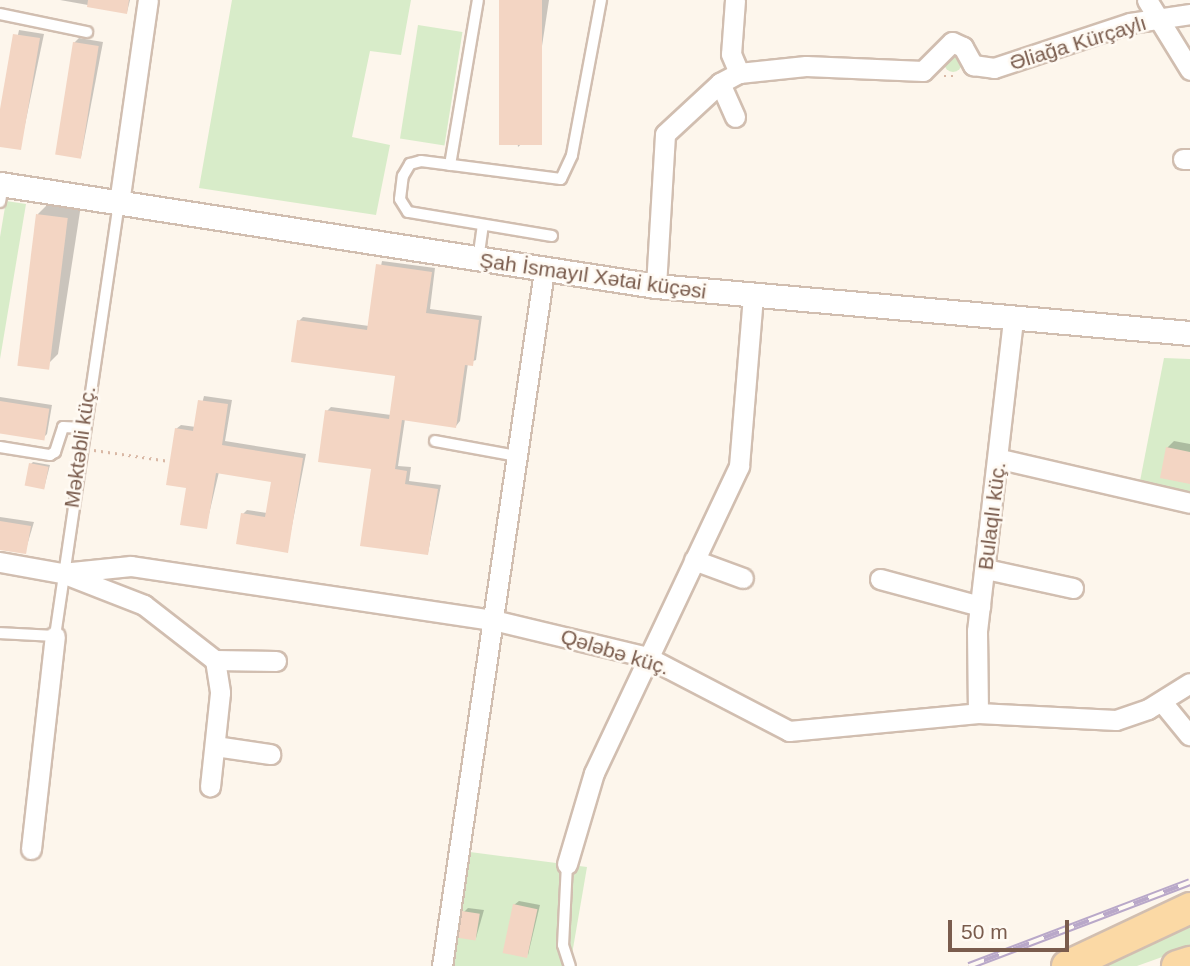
<!DOCTYPE html>
<meta charset="utf-8">
<style>
body{margin:0}
#map{position:relative;width:1190px;height:966px;overflow:hidden;background:#fdf6ec;font-family:Arial,sans-serif}
div>[style]{position:absolute}
[style*='--x']{left:calc(var(--x)*1px);top:calc(var(--y)*1px);width:calc(var(--w)*1px);rotate:calc(var(--a)*1deg)}
.green>*{inset:0;background:#d8ecc9;transform-origin:0 0}
.round{border-radius:50%}
.shadow>*{inset:0;background:#0003}
.building>*{inset:0;background:#f3d5c3;transform-origin:0 0}
.path>*{height:2.5px;margin-top:-1.25px;transform-origin:0;background:repeating-linear-gradient(90deg,#d9b8a5 0 2px,transparent 0 7px)}
.roads{filter:drop-shadow(2px 0 #d1beb0) drop-shadow(-2px 0 #d1beb0) drop-shadow(0 2px #d1beb0) drop-shadow(0 -2px #d1beb0)}
.service>*{height:10px;margin:-5px;padding:0 5px;transform-origin:5px;border-radius:5px;background:#fff}
.minor>*{height:19px;margin:-9.5px;padding:0 9.5px;transform-origin:9.5px;border-radius:9.5px;background:#fff}
.tertiary>*{height:23px;margin:-11.5px;padding:0 11.5px;transform-origin:11.5px;border-radius:11.5px;background:#fff}
.primary>*{height:30px;margin:-15px;padding:0 15px;transform-origin:15px;border-radius:15px;background:#fbd9a5}
.rail>*{height:8px;margin-top:-4px;transform-origin:0;background:repeating-linear-gradient(90deg,#fffaf3 0 16px,#b9a8c9 0 32px);box-sizing:border-box;border-block:2px solid #b9a8c9}
span{translate:-50% -50%;white-space:nowrap;text-align:center;line-height:1.15;-webkit-text-stroke:5px #fffaf3;paint-order:stroke}
.street-label{font-size:21px;color:#7a5c4d}
.scale{position:absolute;left:948px;top:920px;width:121px;height:32px;box-sizing:border-box;border:4px solid #7a5c4d;border-top:0;padding-left:9px;font-size:21px;line-height:24px;white-space:nowrap;color:#7a5c4d;-webkit-text-stroke:5px #fffaf3;paint-order:stroke}
</style>
<div id="map">
<div class="green">
<i style="clip-path:polygon(232px 0,411px 0,401px 55px,370px 51px,352px 137px,390px 145px,376px 215px,199px 188px)"></i>
<i style="left:418px;top:25px;width:45px;height:115px;rotate:9deg"></i>
<i class="round" style="left:944px;top:54px;width:18px;height:18px"></i>
<i style="clip-path:polygon(6px 201px,26px 204px,0 359px,0 237px)"></i>
<i style="clip-path:polygon(1164px 358px,1190px 359px,1190px 492px,1140px 481px)"></i>
<i style="clip-path:polygon(470px 852px,587px 867px,570px 966px,451px 966px)"></i>
<i style="clip-path:polygon(1190px 927px,1190px 947px,1137px 966px,1102px 966px)"></i>
</div>
<div class="shadow">
<i style="clip-path:polygon(60px 0,130px 0,127px 12px)"></i>
<i style="clip-path:polygon(501px 0,549px 0,528px 138px,518px 147px)"></i>
<i style="clip-path:polygon(19px 30px,44px 34px,20px 148px,0 145px,0 119px)"></i>
<i style="clip-path:polygon(79px 38px,103px 42px,81px 157px,74px 43px)"></i>
<i style="clip-path:polygon(52px 200px,81px 205px,58px 354px,44px 368px,38px 214px)"></i>
<i style="clip-path:polygon(382px 261px,435px 268px,430px 309px,482px 316px,476px 360px,468px 363px,460px 421px,456px 426px,405px 419px,398px 466px,411px 467px,409px 481px,441px 485px,428px 553px,373px 468px,327px 411px,331px 407px,391px 415px,397px 374px,299px 321px,303px 317px,369px 326px)"></i>
<i style="clip-path:polygon(204px 396px,232px 400px,225px 441px,306px 454px,287px 551px,243px 514px,247px 510px,267px 513px,273px 480px,219px 472px,206px 527px,188px 486px,176px 429px,181px 425px,196px 427px)"></i>
<i style="clip-path:polygon(0 397px,52px 405px,47px 434px,43px 438px,0 431px)"></i>
<i style="clip-path:polygon(1174px 441px,1190px 444px,1190px 482px,1167px 448px)"></i>
<i style="clip-path:polygon(33px 462px,50px 465px,44px 488px,31px 464px)"></i>
<i style="clip-path:polygon(0 517px,34px 522px,25px 552px,0 549px)"></i>
<i style="clip-path:polygon(519px 901px,540px 905px,528px 955px,514px 905px)"></i>
<i style="clip-path:polygon(468px 908px,484px 910px,476px 938px,464px 912px)"></i>
</div>
<div class="building">
<i style="clip-path:polygon(88px 0,129px 0,127px 14px,87px 7px)"></i>
<i style="left:499px;top:0;width:43px;height:145px"></i>
<i style="clip-path:polygon(13px 34px,40px 38px,21px 150px,0 147px,0 109px)"></i>
<i style="left:73px;top:42px;width:26px;height:114px;rotate:9deg"></i>
<i style="left:36px;top:214px;width:32px;height:153px;rotate:7deg"></i>
<i style="clip-path:polygon(376px 264px,432px 272px,426px 313px,479px 320px,473px 366px,465px 365px,456px 428px,402px 420px,395px 469px,407px 471px,405px 484px,438px 489px,428px 555px,360px 546px,371px 469px,318px 462px,325px 410px,389px 419px,395px 376px,291px 362px,297px 320px,367px 330px)"></i>
<i style="clip-path:polygon(198px 400px,228px 404px,222px 445px,303px 458px,288px 553px,236px 544px,241px 513px,265px 517px,271px 482px,216px 473px,207px 529px,180px 525px,186px 488px,166px 485px,175px 428px,193px 431px)"></i>
<i style="left:0;top:401px;width:50px;height:32px;rotate:9deg"></i>
<i style="clip-path:polygon(1166px 447px,1190px 452px,1190px 484px,1160px 478px)"></i>
<i style="left:29px;top:463px;width:20px;height:23px;rotate:11deg"></i>
<i style="clip-path:polygon(0 521px,31px 526px,26px 554px,0 550px)"></i>
<i style="left:513px;top:904px;width:25px;height:50px;rotate:12deg"></i>
<i style="left:462px;top:911px;width:18px;height:27px;rotate:9deg"></i>
</div>
<div class="path">
<i style="--x:944;--y:76;--w:14;--a:0"></i>
<i style="--x:94;--y:450;--w:76;--a:8.3"></i>
</div>
<div class="roads">
<div class="service">
<i style="--x:0;--y:14;--w:89;--a:11.7"></i>
<i style="--x:450;--y:165;--w:167;--a:-80.4"></i>
<i style="--x:0;--y:202;--w:17;--a:-80"></i>
<i style="--x:552;--y:236;--w:146;--a:-170.5"></i>
<i style="--x:408;--y:212;--w:15;--a:-122"></i>
<i style="--x:400;--y:199;--w:23;--a:-83"></i>
<i style="--x:403;--y:176;--w:14;--a:-60"></i>
<i style="--x:410;--y:164;--w:11;--a:-15"></i>
<i style="--x:421;--y:161;--w:141;--a:7.3"></i>
<i style="--x:561;--y:179;--w:26;--a:-65"></i>
<i style="--x:572;--y:155;--w:158;--a:-79.4"></i>
<i style="--x:478;--y:260;--w:34;--a:-82"></i>
<i style="--x:435;--y:441;--w:83;--a:10.4"></i>
<i style="--x:0;--y:447;--w:51;--a:9.1"></i>
<i style="--x:50;--y:455;--w:6;--a:-31"></i>
<i style="--x:55;--y:452;--w:26;--a:-72"></i>
<i style="--x:63;--y:427;--w:20;--a:3"></i>
<i style="--x:0;--y:633;--w:55;--a:3.1"></i>
<i style="--x:55;--y:636;--w:437;--a:-81.6"></i>
<i style="--x:567;--y:864;--w:81;--a:92.8"></i>
<i style="--x:563;--y:945;--w:22;--a:72"></i>
</div>
<div class="minor">
<i style="--x:735;--y:0;--w:54;--a:94.2"></i>
<i style="--x:731;--y:54;--w:21;--a:67"></i>
<i style="--x:1147;--y:0;--w:82;--a:58.4"></i>
<i style="--x:720;--y:83;--w:37;--a:66"></i>
<i style="--x:1183;--y:159;--w:7;--a:0"></i>
<i style="--x:119;--y:203;--w:205;--a:-81.9"></i>
<i style="--x:656;--y:286;--w:152;--a:-86.6"></i>
<i style="--x:665;--y:134;--w:75;--a:-42.8"></i>
<i style="--x:720;--y:83;--w:21;--a:-28"></i>
<i style="--x:739;--y:73;--w:67;--a:-6"></i>
<i style="--x:806;--y:66;--w:117;--a:2.4"></i>
<i style="--x:923;--y:71;--w:41;--a:-45"></i>
<i style="--x:952;--y:42;--w:12;--a:24"></i>
<i style="--x:963;--y:47;--w:21;--a:61"></i>
<i style="--x:973;--y:65;--w:21;--a:8"></i>
<i style="--x:994;--y:68;--w:143;--a:-18.3"></i>
<i style="--x:1130;--y:23;--w:61;--a:-8.5"></i>
<i style="--x:1000;--y:459;--w:195;--a:13"></i>
<i style="--x:694;--y:560;--w:52;--a:20.2"></i>
<i style="--x:0;--y:562;--w:63;--a:10.1"></i>
<i style="--x:62;--y:573;--w:88;--a:21.3"></i>
<i style="--x:144;--y:605;--w:90;--a:37.8"></i>
<i style="--x:215;--y:660;--w:33;--a:81"></i>
<i style="--x:220;--y:693;--w:94;--a:96.1"></i>
<i style="--x:986;--y:569;--w:89;--a:12.3"></i>
<i style="--x:62;--y:573;--w:69;--a:-5.8"></i>
<i style="--x:131;--y:566;--w:366;--a:8.5"></i>
<i style="--x:493;--y:620;--w:158;--a:13.5"></i>
<i style="--x:647;--y:657;--w:160;--a:27.5"></i>
<i style="--x:789;--y:731;--w:190;--a:-5.4"></i>
<i style="--x:978;--y:713;--w:138;--a:2.9"></i>
<i style="--x:1116;--y:720;--w:34;--a:-19"></i>
<i style="--x:1148;--y:709;--w:49;--a:-31.8"></i>
<i style="--x:880;--y:579;--w:104;--a:15.1"></i>
<i style="--x:215;--y:660;--w:61;--a:0.9"></i>
<i style="--x:1162;--y:702;--w:43;--a:50.7"></i>
<i style="--x:978;--y:713;--w:82;--a:-90.7"></i>
<i style="--x:977;--y:631;--w:314;--a:-83.4"></i>
<i style="--x:215;--y:746;--w:56;--a:8.3"></i>
<i style="--x:31;--y:849;--w:214;--a:-83.6"></i>
<i style="--x:567;--y:864;--w:95;--a:-73.5"></i>
<i style="--x:594;--y:773;--w:340;--a:-64.7"></i>
<i style="--x:739;--y:466;--w:170;--a:-85.3"></i>
<i style="--x:442;--y:966;--w:702;--a:-81.65"></i>
</div>
<div class="tertiary">
<i style="--x:0;--y:184;--w:664;--a:8.84"></i>
<i style="--x:656;--y:286;--w:536;--a:5.03"></i>
</div>
<div class="primary">
<i style="--x:1067;--y:966;--w:136;--a:-25.2"></i>
<i style="--x:1177;--y:966;--w:14;--a:-17"></i>
</div>
</div>
<div class="rail">
<i style="--x:969;--y:966;--w:236;--a:-20.8"></i>
</div>
<div class="street-label">
<span style="left:1078px;top:43px;rotate:-17deg">Əliağa Kürçaylı</span>
<span style="left:593px;top:276px;rotate:8deg">Şah İsmayıl Xətai küçəsi</span>
<span style="left:80px;top:447px;rotate:-82deg">Məktəbli küç.</span>
<span style="left:992px;top:516px;rotate:-83deg">Bulaqlı küç.</span>
<span style="left:615px;top:652px;rotate:17deg">Qələbə küç.</span>
</div>
<div class="scale">50 m</div>
</div>
